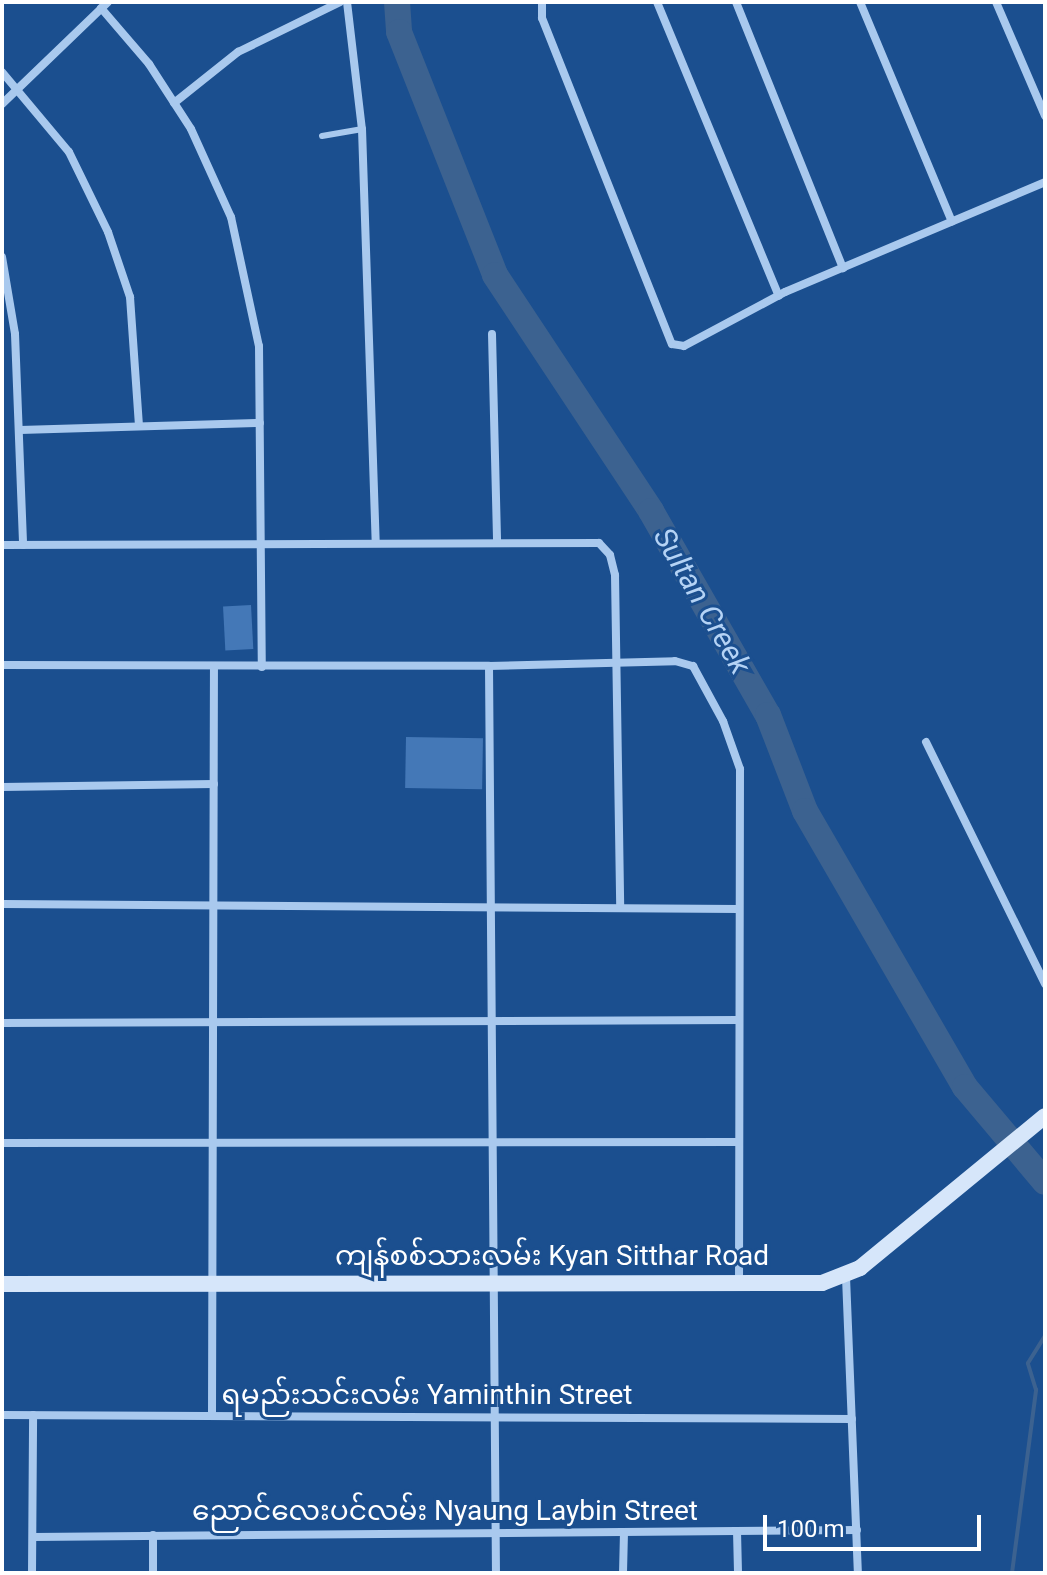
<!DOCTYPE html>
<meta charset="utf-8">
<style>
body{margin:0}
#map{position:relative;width:1047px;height:1575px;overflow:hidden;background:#1b4f8f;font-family:Roboto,"Noto Sans Myanmar",sans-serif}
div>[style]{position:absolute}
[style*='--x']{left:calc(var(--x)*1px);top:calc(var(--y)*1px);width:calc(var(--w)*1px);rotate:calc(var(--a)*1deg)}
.stream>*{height:4px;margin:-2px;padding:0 2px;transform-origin:2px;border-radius:2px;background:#3c6290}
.river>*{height:26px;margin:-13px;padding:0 13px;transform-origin:13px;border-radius:13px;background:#3c6290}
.building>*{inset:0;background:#4478b7;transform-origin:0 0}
.lane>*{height:6px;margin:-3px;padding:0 3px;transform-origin:3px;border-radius:3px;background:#a9c9ee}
.street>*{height:8px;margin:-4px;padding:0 4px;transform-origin:4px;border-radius:4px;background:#a9c9ee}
.secondary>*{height:16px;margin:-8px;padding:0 8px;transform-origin:8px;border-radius:8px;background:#d6e6fa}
span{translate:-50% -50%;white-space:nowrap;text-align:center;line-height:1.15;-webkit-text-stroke:6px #1b4f8f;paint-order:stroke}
.street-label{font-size:28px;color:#fff}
.water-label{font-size:30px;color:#b5d3f5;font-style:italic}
.frame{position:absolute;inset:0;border:4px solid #fff;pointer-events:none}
.scale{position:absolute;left:763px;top:1515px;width:218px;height:36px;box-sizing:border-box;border:4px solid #fff;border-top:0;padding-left:10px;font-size:24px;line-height:28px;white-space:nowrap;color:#fff;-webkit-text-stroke:6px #1b4f8f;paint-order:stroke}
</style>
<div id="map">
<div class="stream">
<i style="--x:1012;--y:1573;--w:185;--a:-82.5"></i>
<i style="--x:1036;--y:1390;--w:28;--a:-107"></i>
<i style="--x:1028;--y:1363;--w:32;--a:-58"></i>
</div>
<div class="river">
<i style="--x:397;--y:2;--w:30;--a:86"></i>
<i style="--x:399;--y:32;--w:261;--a:68.4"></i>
<i style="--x:495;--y:275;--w:283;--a:56.5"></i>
<i style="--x:651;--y:511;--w:235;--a:60.2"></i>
<i style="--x:768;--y:715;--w:103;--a:68.9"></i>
<i style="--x:805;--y:811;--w:319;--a:59.9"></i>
<i style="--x:965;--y:1087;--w:124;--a:49.9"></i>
</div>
<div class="building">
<i style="left:251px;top:605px;width:44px;height:28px;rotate:87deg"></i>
<i style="left:406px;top:737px;width:77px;height:51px;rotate:1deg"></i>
</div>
<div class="lane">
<i style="--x:322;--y:136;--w:41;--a:-9.9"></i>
</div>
<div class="street">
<i style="--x:347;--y:2;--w:128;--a:83.3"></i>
<i style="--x:362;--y:129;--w:412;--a:88.1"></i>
<i style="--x:542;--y:2;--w:16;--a:90"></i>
<i style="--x:542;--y:18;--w:351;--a:68.3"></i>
<i style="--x:672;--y:344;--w:12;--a:9"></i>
<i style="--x:684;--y:346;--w:115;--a:-28.1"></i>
<i style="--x:785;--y:292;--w:282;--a:-22.9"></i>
<i style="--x:657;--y:2;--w:318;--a:67.5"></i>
<i style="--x:736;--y:2;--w:287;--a:68.1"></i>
<i style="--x:860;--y:2;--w:238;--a:67.3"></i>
<i style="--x:996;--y:2;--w:124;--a:66.7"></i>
<i style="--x:101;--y:8;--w:74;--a:49.4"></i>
<i style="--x:149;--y:64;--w:77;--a:57.1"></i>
<i style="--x:191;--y:129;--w:97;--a:65.6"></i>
<i style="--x:231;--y:217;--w:132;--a:77.8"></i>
<i style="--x:259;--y:346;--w:321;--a:89.5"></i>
<i style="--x:2;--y:72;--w:104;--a:50.1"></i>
<i style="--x:69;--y:152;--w:89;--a:64"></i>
<i style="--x:108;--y:232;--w:69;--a:71.3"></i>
<i style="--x:130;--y:297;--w:128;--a:86"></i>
<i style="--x:174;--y:103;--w:82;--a:-38.6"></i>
<i style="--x:238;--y:52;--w:114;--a:-26.1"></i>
<i style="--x:2;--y:104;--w:147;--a:-43.9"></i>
<i style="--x:2;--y:257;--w:78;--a:80.4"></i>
<i style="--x:15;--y:334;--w:211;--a:87.8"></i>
<i style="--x:492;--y:334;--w:206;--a:88.6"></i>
<i style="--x:20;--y:430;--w:240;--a:-1.7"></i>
<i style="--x:2;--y:545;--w:597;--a:-0.19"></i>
<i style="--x:599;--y:543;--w:16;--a:47"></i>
<i style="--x:610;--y:555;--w:21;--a:76"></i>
<i style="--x:615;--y:575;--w:333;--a:89.1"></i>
<i style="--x:2;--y:665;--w:487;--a:0.1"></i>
<i style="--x:489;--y:666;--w:186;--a:-1.5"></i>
<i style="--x:675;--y:661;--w:19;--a:16"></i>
<i style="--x:693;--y:666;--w:63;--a:61.4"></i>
<i style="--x:723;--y:721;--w:51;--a:70.5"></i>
<i style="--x:740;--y:769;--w:513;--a:90.11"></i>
<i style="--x:489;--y:666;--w:907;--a:89.56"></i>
<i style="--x:926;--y:742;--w:270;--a:63.8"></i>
<i style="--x:2;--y:787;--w:212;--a:-0.8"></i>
<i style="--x:2;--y:904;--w:737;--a:0.39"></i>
<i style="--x:2;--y:1023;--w:737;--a:-0.23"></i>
<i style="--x:2;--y:1143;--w:737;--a:-0.08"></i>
<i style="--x:846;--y:1277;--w:296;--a:87.7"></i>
<i style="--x:2;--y:1415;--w:850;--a:0.27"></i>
<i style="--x:212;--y:1416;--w:749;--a:-89.85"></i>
<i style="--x:737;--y:1531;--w:42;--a:88.6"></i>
<i style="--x:153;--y:1535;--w:38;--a:90"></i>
<i style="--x:33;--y:1537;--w:824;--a:-0.49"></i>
<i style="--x:32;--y:1573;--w:158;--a:-89.6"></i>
<i style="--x:623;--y:1573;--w:41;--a:-88.6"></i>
</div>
<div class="secondary">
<i style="--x:2;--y:1284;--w:820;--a:-0.07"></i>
<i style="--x:822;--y:1283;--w:41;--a:-21.5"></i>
<i style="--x:860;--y:1268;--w:239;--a:-39.4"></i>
</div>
<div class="street-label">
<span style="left:552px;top:1256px">ကျန်စစ်သားလမ်း Kyan Sitthar Road</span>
<span style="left:427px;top:1395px">ရမည်းသင်းလမ်း Yaminthin Street</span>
<span style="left:445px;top:1511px">ညောင်လေးပင်လမ်း Nyaung Laybin Street</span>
</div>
<div class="water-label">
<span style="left:702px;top:601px;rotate:60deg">Sultan Creek</span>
</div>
<div class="frame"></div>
<div class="scale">100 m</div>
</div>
